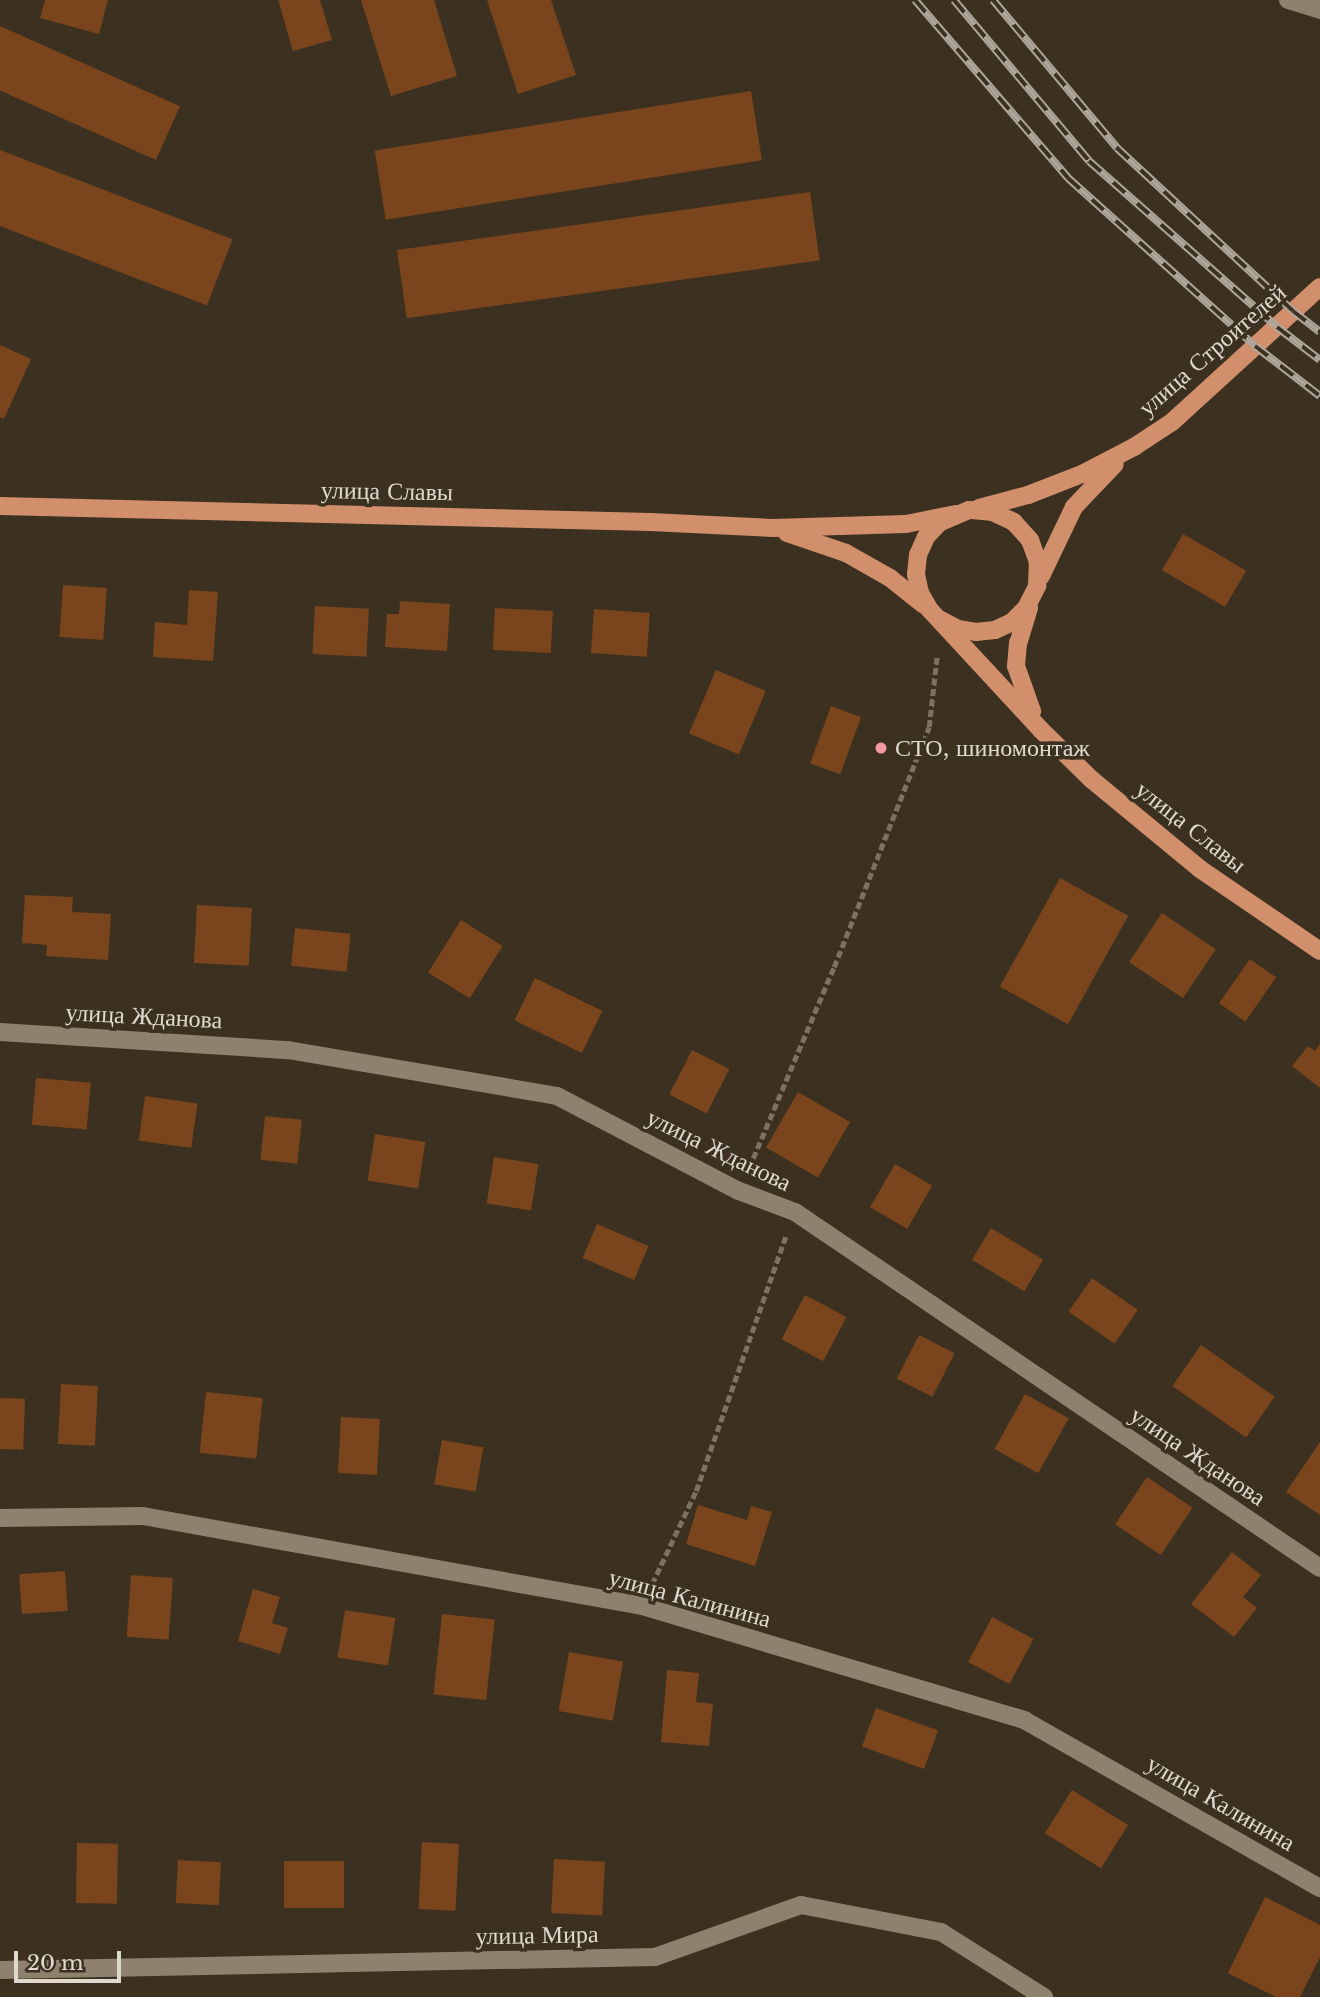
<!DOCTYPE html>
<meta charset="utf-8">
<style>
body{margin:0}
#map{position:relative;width:1320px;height:1997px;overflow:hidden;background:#3c3120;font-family:"Libre Baskerville",serif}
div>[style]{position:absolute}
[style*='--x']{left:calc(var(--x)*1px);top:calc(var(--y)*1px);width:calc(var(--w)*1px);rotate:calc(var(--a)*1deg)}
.building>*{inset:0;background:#7a441c;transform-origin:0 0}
.path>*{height:4.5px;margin-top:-2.25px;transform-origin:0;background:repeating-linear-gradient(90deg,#7b7264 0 7px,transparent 0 10.5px)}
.minor>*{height:18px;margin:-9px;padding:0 9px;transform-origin:9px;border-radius:9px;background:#8e826f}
.major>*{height:18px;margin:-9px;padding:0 9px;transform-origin:9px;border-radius:9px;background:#d28f6b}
.rail>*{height:8px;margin-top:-4px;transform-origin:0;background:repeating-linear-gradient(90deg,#3c3120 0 16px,#aea69a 0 32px);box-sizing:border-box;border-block:2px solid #aea69a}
.dots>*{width:19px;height:19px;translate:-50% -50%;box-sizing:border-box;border:4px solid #3c3120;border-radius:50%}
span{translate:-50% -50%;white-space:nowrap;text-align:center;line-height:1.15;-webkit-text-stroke:7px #3c3120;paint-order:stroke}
.street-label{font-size:24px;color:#e0d9cf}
.poi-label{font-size:24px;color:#e0d9cf}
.left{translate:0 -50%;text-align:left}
.scale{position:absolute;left:14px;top:1951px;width:107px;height:32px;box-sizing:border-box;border:4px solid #e0d9cf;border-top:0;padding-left:9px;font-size:21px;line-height:24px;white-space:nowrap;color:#e0d9cf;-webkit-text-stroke:5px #3c3120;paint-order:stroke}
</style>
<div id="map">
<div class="building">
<i style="clip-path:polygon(45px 0,108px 0,99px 34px,40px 18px)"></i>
<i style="clip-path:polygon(278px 0,320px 0,332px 40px,293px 51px)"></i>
<i style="clip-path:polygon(361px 0,434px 0,457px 76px,391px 96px)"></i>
<i style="clip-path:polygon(487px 0,551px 0,576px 75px,518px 94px)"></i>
<i style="left:0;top:26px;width:197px;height:59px;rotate:24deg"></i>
<i style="left:751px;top:91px;width:70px;height:381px;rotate:81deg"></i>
<i style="left:0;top:150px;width:249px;height:71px;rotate:21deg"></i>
<i style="left:810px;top:192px;width:69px;height:417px;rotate:82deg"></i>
<i style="clip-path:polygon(0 345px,31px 359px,4px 419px,0 417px)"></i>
<i style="left:1183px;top:534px;width:73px;height:42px;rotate:30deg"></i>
<i style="left:63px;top:585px;width:44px;height:52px;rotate:4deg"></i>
<i style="clip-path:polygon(189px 590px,218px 592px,213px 661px,153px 657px,155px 622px,187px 625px)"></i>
<i style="clip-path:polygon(400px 601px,450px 604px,447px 651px,385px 647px,387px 614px,399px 614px)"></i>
<i style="left:315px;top:606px;width:54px;height:48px;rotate:3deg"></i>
<i style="left:495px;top:608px;width:58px;height:42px;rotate:3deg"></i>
<i style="left:594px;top:609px;width:56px;height:44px;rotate:4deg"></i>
<i style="left:716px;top:670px;width:54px;height:69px;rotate:23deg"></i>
<i style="left:831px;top:706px;width:32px;height:61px;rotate:20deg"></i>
<i style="left:1060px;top:878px;width:78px;height:124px;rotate:29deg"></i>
<i style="clip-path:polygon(25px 895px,73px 897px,72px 912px,111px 914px,108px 960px,46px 956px,47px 945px,22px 943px)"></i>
<i style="left:197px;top:905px;width:55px;height:58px;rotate:3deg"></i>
<i style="left:1162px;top:913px;width:65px;height:59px;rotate:34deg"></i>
<i style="left:461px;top:920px;width:49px;height:62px;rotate:32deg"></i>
<i style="left:295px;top:928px;width:56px;height:38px;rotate:6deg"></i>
<i style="left:1250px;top:959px;width:32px;height:54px;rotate:35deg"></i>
<i style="left:535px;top:978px;width:75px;height:47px;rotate:26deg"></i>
<i style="clip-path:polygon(1320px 1044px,1320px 1088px,1292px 1066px,1308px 1046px,1315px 1051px)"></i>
<i style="left:692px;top:1050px;width:42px;height:50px;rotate:27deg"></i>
<i style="left:36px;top:1078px;width:55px;height:47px;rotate:5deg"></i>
<i style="left:798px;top:1092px;width:60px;height:64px;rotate:30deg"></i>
<i style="left:145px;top:1096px;width:53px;height:45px;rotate:8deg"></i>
<i style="left:265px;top:1116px;width:37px;height:44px;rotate:6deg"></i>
<i style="left:375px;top:1134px;width:51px;height:47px;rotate:9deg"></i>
<i style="left:494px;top:1157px;width:45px;height:47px;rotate:9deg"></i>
<i style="left:895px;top:1164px;width:43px;height:50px;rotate:30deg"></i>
<i style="left:597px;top:1224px;width:56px;height:37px;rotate:23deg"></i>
<i style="left:991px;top:1228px;width:61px;height:37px;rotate:31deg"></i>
<i style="left:1092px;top:1278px;width:56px;height:41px;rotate:35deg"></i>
<i style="left:805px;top:1295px;width:47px;height:50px;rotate:28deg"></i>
<i style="left:919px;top:1335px;width:40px;height:49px;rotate:27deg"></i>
<i style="left:1201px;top:1345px;width:90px;height:50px;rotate:35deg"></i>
<i style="left:61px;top:1384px;width:37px;height:60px;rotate:3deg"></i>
<i style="left:206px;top:1392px;width:57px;height:61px;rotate:6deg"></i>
<i style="left:1025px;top:1394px;width:50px;height:63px;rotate:29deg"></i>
<i style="left:0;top:1398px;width:25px;height:51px;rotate:2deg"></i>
<i style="left:341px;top:1417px;width:39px;height:56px;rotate:3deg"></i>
<i style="left:442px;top:1440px;width:42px;height:45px;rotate:10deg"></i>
<i style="clip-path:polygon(1320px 1442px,1320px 1515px,1286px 1492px)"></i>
<i style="left:1147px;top:1477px;width:55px;height:57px;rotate:34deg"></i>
<i style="clip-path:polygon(698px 1505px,747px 1520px,751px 1506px,772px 1512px,755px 1566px,686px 1544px)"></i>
<i style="clip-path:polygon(1232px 1552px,1261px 1575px,1243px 1597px,1257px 1608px,1234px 1637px,1191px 1604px)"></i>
<i style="left:65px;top:1571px;width:40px;height:46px;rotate:86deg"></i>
<i style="left:131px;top:1575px;width:42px;height:62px;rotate:4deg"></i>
<i style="clip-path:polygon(253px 1589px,280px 1597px,272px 1623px,288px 1628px,280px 1654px,238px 1641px)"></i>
<i style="left:345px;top:1610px;width:51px;height:48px;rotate:9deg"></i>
<i style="left:442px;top:1614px;width:53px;height:81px;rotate:6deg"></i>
<i style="left:992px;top:1617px;width:47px;height:51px;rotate:28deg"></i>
<i style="left:569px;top:1652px;width:55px;height:60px;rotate:10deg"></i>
<i style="clip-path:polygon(667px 1670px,699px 1673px,696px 1702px,713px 1704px,709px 1746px,661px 1742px)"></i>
<i style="left:876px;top:1708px;width:66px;height:41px;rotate:20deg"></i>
<i style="left:1072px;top:1790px;width:66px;height:51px;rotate:32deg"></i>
<i style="left:422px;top:1842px;width:37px;height:67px;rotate:3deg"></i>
<i style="left:77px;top:1843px;width:41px;height:60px;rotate:1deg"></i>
<i style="left:554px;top:1859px;width:51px;height:54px;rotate:3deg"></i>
<i style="left:178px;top:1860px;width:43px;height:43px;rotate:3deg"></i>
<i style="left:284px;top:1861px;width:60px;height:47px"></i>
<i style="clip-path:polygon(1265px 1897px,1320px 1925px,1320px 1957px,1300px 1997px,1276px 1997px,1228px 1973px)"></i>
</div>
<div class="path">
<i style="--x:749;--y:1168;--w:218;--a:-67.1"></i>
<i style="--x:834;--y:967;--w:258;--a:-68.4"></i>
<i style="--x:929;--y:727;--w:71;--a:-83.6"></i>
<i style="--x:652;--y:1584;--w:103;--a:-64.7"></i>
<i style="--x:696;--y:1491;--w:270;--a:-70.6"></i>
</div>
<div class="minor">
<i style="--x:1288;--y:0;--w:34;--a:17"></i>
<i style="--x:0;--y:1032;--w:289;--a:3.6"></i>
<i style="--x:288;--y:1050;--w:273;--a:9.7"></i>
<i style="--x:557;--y:1096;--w:205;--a:27.6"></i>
<i style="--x:739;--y:1191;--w:60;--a:20.6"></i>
<i style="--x:795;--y:1212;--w:634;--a:34.14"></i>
<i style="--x:0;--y:1518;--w:143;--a:-0.8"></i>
<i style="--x:143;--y:1516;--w:507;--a:10.22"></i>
<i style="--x:642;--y:1606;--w:399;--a:16.6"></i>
<i style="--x:1024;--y:1720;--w:340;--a:29.6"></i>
<i style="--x:0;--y:1970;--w:655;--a:-1.14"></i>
<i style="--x:655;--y:1957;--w:155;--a:-19.6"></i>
<i style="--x:801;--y:1905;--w:143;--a:10.9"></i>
<i style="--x:941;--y:1932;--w:122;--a:32.3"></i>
</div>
<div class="major">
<i style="--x:0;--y:506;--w:650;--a:1.41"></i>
<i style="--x:650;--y:522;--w:123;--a:2.8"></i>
<i style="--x:773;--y:528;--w:133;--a:-1.7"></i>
<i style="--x:906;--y:524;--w:51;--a:-11.3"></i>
<i style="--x:979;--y:508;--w:51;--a:-14.9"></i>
<i style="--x:1028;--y:495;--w:58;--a:-21.3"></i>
<i style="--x:1082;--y:474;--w:59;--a:-27.4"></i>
<i style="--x:1134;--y:447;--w:45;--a:-33.3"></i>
<i style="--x:1172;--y:422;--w:200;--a:-42.4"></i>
<i style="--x:787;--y:533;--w:62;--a:18.7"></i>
<i style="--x:846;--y:553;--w:51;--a:29.6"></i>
<i style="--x:890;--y:578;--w:43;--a:38.5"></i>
<i style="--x:1041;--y:576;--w:76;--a:-64.4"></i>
<i style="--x:1074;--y:507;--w:59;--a:-46.4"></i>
<i style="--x:1029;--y:608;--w:37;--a:107"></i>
<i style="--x:1018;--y:643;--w:23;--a:95"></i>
<i style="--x:1016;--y:666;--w:48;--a:70.4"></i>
<i style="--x:941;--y:620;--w:19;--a:28"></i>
<i style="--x:958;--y:629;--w:18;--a:9"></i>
<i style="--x:976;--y:632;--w:19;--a:-6"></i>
<i style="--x:995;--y:630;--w:19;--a:-25"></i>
<i style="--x:1012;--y:622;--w:20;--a:-45"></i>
<i style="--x:1026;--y:608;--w:25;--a:-63"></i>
<i style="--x:1037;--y:586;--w:24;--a:-88"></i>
<i style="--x:1038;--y:562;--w:23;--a:-110"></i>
<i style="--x:1030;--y:540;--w:24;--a:-132"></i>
<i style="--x:1014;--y:522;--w:23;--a:-155"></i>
<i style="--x:993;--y:512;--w:24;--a:-175"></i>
<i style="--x:969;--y:510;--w:33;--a:157"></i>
<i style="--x:939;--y:523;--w:19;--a:133"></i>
<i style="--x:926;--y:537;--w:20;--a:114"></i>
<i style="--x:918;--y:555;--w:19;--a:96"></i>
<i style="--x:916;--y:574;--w:19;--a:78"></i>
<i style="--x:920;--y:593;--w:20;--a:60"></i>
<i style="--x:930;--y:610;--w:163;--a:47.2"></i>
<i style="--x:1041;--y:730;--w:70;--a:44.4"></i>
<i style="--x:1091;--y:779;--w:141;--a:39.5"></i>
<i style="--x:1200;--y:869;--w:145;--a:34.3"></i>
</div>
<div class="rail">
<i style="--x:915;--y:0;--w:235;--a:49.3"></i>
<i style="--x:1068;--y:178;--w:251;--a:41.9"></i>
<i style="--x:1255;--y:346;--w:82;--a:37.6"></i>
<i style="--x:954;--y:0;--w:210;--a:50"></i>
<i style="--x:1089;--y:161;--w:251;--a:41.4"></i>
<i style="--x:1277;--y:327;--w:54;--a:37.5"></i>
<i style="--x:993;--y:0;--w:193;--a:50"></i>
<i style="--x:1117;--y:148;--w:240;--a:42.8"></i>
<i style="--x:1293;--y:311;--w:34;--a:38"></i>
</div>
<div class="dots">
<i style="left:881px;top:748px;background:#f49aa6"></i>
</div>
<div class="street-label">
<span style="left:1212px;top:350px;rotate:-41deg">улица Строителей</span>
<span style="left:387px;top:491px;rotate:1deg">улица Славы</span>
<span style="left:1191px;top:827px;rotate:38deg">улица Славы</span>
<span style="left:144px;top:1016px;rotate:3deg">улица Жданова</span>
<span style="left:719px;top:1150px;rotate:26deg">улица Жданова</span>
<span style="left:1198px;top:1456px;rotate:34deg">улица Жданова</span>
<span style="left:690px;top:1598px;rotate:15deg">улица Калинина</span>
<span style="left:1221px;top:1803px;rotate:30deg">улица Калинина</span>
<span style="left:537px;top:1935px;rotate:-1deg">улица Мира</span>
</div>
<div class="poi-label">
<span class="left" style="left:895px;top:748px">СТО, шиномонтаж</span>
</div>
<div class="scale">20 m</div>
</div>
